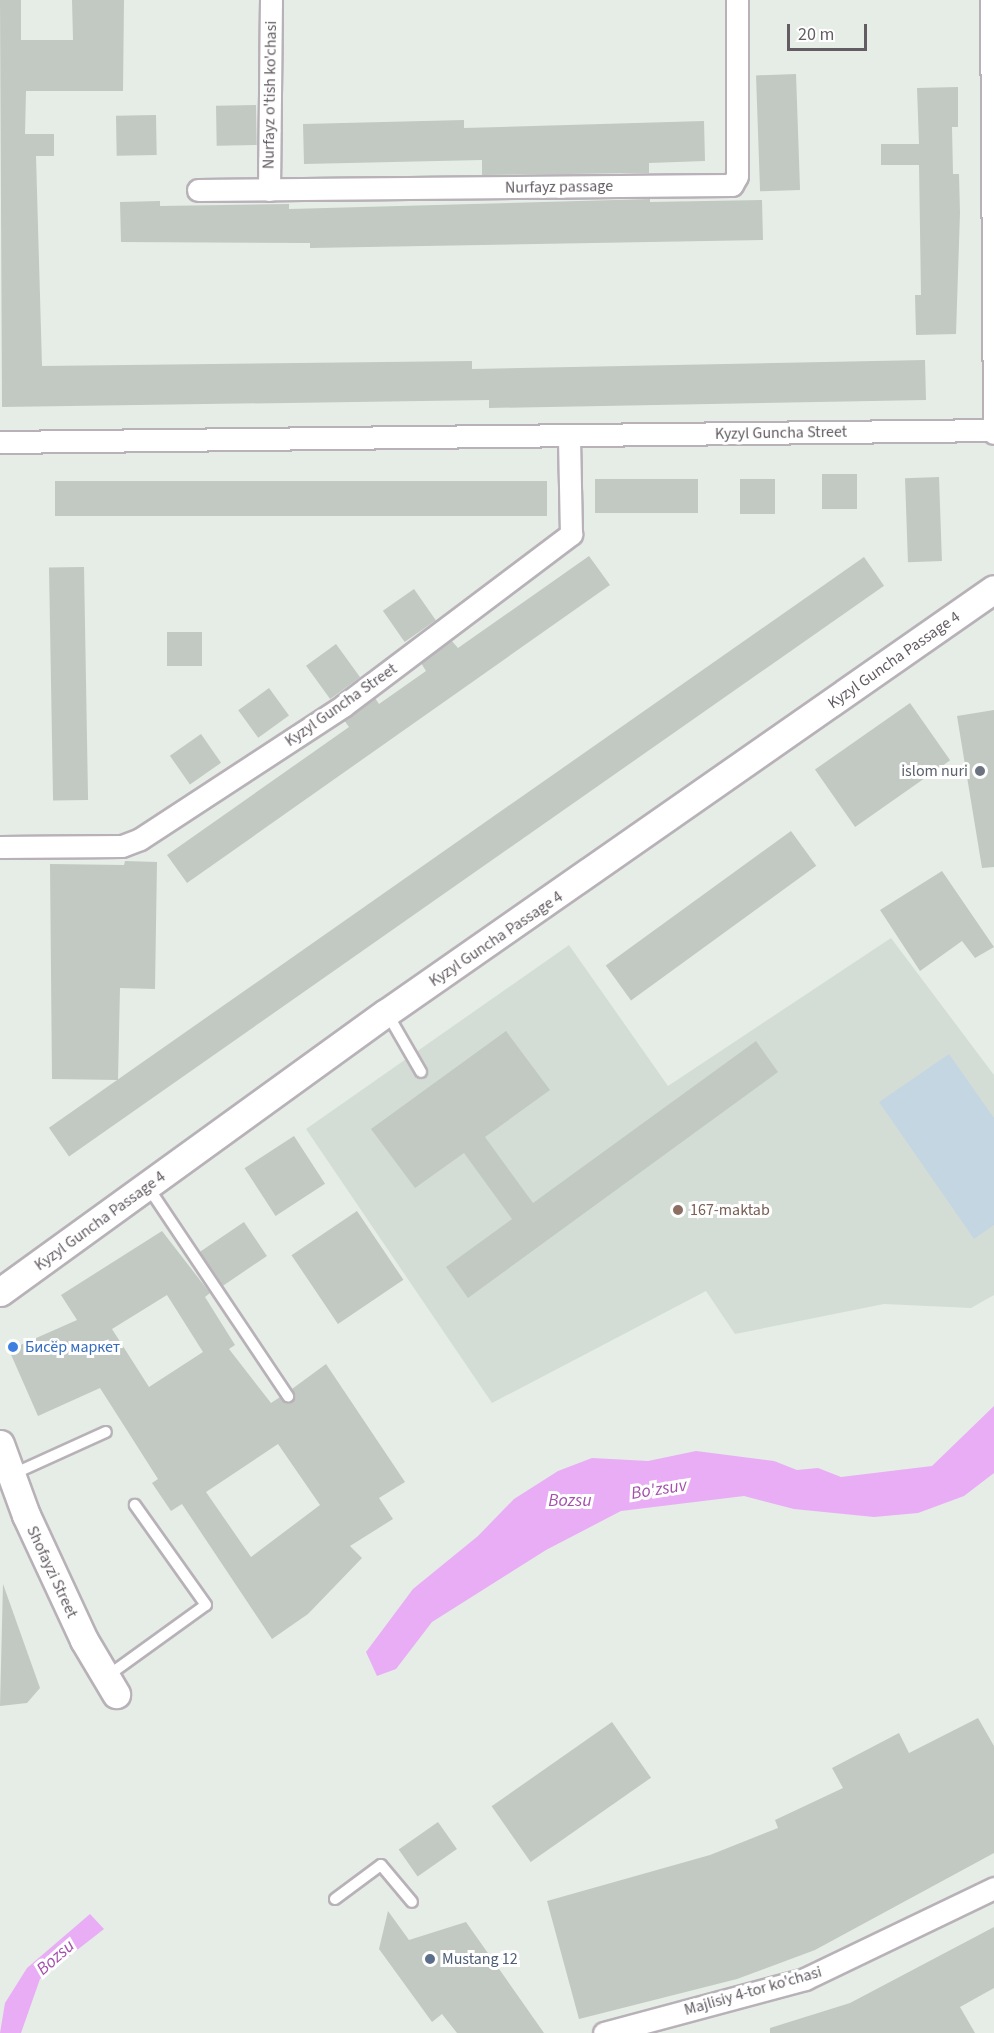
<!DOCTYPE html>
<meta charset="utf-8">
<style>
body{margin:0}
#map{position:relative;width:994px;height:2033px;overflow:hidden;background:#e5ede6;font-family:"Source Sans 3",sans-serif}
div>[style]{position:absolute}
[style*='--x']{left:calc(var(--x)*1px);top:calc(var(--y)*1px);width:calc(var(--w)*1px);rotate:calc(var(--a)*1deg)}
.education>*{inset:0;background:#d3ddd5}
.green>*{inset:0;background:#c4d6e2}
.water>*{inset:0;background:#e9adf5}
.building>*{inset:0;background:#c1c9c2;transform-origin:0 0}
.roads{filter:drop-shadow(2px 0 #b8b2b8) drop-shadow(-2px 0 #b8b2b8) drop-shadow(0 2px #b8b2b8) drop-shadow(0 -2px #b8b2b8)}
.service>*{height:10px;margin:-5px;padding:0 5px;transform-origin:5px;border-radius:5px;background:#fff}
.minor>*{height:21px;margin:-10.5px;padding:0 10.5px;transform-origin:10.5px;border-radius:10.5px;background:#fff}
.tertiary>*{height:27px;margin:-13.5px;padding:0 13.5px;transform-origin:13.5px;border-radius:13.5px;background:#fff}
.dots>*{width:16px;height:16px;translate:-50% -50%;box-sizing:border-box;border:3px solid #fff;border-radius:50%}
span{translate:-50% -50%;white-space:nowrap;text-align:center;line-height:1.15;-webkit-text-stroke:6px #fff;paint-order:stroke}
.street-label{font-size:16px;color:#635d63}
.worship-label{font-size:16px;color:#5b616d}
.right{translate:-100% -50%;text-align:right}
.education-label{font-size:16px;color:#785e54}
.left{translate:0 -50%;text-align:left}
.shop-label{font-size:16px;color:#366cbe}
.service-label{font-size:16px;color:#4e5e75}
.water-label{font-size:18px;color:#a550ad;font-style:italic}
.scale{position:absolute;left:787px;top:24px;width:80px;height:27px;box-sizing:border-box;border:3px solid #635d63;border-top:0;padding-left:8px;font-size:18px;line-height:21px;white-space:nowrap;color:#635d63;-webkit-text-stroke:4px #fff;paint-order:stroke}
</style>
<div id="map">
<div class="education">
<i style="clip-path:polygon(891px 938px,994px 1075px,994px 1295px,971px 1308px,884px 1304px,735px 1334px,706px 1291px,492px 1403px,306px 1129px,569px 945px,668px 1086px)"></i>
</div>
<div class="green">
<i style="clip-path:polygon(949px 1054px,994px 1118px,994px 1225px,974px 1239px,879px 1102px)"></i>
</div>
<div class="water">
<i style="clip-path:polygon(994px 1406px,994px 1473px,964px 1496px,918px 1513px,874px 1517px,794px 1509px,744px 1496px,621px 1511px,546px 1550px,432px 1622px,396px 1669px,377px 1676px,366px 1652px,413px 1589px,478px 1536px,514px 1499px,558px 1471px,592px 1458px,648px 1461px,696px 1451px,774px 1461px,797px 1470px,818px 1468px,841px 1477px,932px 1466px)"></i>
<i style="clip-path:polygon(90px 1914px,104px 1929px,40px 1979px,21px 2033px,0 2033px,5px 2003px,27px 1968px)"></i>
</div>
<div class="building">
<i style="clip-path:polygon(0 0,21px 0,21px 40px,73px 40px,72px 0,124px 0,123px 91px,26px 91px,25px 134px,54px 134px,54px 156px,36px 156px,42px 366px,472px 361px,472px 369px,925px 360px,926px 400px,489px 408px,489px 400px,2px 407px)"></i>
<i style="left:796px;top:74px;width:116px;height:40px;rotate:88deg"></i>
<i style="clip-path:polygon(958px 87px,958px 127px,952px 127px,953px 174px,959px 174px,960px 213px,956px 334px,916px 335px,915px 295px,921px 295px,919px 165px,881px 165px,881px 144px,919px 144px,917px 88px)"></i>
<i style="left:256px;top:105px;width:40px;height:40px;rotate:89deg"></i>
<i style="left:156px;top:115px;width:40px;height:40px;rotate:89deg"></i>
<i style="clip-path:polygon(464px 120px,464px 128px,704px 121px,705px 161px,649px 163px,649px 173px,482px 175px,482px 160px,304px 164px,303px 124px)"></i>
<i style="clip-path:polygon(650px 199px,650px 202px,762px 200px,763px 240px,310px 248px,310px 243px,121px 242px,120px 202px,160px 201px,160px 206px,289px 204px,289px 209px)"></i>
<i style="left:822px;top:474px;width:35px;height:35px"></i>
<i style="left:939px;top:477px;width:84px;height:34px;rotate:88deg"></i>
<i style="left:698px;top:479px;width:34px;height:103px;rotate:90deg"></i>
<i style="left:775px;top:479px;width:35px;height:35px;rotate:90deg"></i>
<i style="left:547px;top:481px;width:35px;height:492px;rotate:90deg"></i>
<i style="clip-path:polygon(589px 556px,610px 585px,187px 883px,167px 855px,349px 727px,344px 720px,375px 698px,379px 704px,426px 671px,421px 663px,451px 640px,458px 648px)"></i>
<i style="left:864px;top:557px;width:35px;height:995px;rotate:55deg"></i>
<i style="left:84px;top:567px;width:233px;height:35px;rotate:89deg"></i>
<i style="left:414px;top:589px;width:38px;height:38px;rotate:55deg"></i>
<i style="left:167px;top:632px;width:35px;height:34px"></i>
<i style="left:336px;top:644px;width:41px;height:37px;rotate:54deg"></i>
<i style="left:269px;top:688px;width:34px;height:38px;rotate:54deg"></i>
<i style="left:910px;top:703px;width:70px;height:116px;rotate:55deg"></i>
<i style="clip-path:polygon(994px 710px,994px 867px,982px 868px,957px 716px)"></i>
<i style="left:201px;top:734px;width:35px;height:38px;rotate:55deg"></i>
<i style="left:791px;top:831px;width:43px;height:229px;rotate:54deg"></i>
<i style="clip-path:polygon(125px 861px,157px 862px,155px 989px,120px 988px,118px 1080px,52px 1079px,50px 864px,124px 865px)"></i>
<i style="clip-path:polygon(942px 871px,994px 947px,975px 958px,962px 941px,920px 971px,880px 910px)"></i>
<i style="clip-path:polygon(506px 1031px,550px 1090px,485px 1137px,533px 1203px,756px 1041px,778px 1072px,468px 1298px,446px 1267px,512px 1219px,464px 1153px,415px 1188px,371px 1129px)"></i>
<i style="left:294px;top:1136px;width:57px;height:59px;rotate:57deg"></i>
<i style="left:357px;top:1211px;width:83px;height:79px;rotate:56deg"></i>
<i style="left:244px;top:1222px;width:41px;height:53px;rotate:56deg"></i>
<i style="clip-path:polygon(evenodd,162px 1231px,210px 1293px,205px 1297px,235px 1345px,229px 1349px,271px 1403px,280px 1397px,293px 1402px,292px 1389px,326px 1364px,405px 1482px,379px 1498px,393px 1519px,350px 1546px,362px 1558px,308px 1614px,272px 1639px,182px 1504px,171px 1511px,152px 1483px,158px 1479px,100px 1388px,38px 1416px,9px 1350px,77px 1320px,61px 1295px,162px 1231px,167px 1295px,203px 1352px,149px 1387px,112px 1329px,167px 1295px,162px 1231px,278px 1444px,320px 1505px,251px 1557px,206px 1492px,278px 1444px)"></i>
<i style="clip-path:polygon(3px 1584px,40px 1688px,27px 1703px,0 1706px)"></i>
<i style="clip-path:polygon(978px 1718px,994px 1746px,994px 1853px,815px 1950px,737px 1979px,579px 2019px,547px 1901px,710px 1855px,778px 1828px,775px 1820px,843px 1788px,832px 1768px,899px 1733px,909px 1753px)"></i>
<i style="left:612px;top:1722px;width:68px;height:147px;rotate:55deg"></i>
<i style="left:438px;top:1822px;width:33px;height:48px;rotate:55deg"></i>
<i style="clip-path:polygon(388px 1911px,409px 1940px,466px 1922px,544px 2033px,457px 2033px,442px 2014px,432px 2022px,379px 1949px)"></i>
<i style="clip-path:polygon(994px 1927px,994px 1988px,960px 2007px,975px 2033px,770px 2033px,770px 2028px,850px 2003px)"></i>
</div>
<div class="roads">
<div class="service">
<i style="--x:387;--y:1013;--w:68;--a:60"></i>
<i style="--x:148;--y:1187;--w:252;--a:56.2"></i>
<i style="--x:11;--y:1475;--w:104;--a:-24.4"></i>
<i style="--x:106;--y:1677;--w:123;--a:-35.8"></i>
<i style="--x:206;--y:1605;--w:123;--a:-125.4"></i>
<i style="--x:335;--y:1899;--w:57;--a:-36.5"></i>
<i style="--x:381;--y:1865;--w:48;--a:50"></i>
</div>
<div class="minor">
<i style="--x:991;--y:0;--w:433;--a:89.6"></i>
<i style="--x:198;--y:190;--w:534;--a:-0.54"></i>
<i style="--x:732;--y:185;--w:10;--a:-61"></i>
<i style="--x:737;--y:176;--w:176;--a:-90"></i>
<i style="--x:269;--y:190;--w:190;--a:-89.4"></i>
<i style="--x:0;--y:442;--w:993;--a:-0.69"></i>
<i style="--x:0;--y:847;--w:122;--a:-0.5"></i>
<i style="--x:122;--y:846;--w:19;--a:-21"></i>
<i style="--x:140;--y:839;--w:243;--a:-33.2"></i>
<i style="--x:343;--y:706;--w:286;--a:-37"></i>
<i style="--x:571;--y:534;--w:97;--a:-91.2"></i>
<i style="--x:604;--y:2033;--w:208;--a:-15"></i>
<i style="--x:805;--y:1979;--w:210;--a:-25.7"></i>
</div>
<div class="tertiary">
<i style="--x:0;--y:1292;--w:476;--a:-35.9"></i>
<i style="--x:386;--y:1013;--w:741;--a:-34.89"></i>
<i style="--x:0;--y:1444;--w:76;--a:69.9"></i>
<i style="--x:26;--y:1515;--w:138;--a:65.1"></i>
<i style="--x:84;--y:1640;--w:63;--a:59.3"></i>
</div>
</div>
<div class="dots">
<i style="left:980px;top:771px;background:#6b7280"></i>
<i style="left:678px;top:1210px;background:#8d6e63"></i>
<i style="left:13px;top:1347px;background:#3f7fe0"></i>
<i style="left:430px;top:1959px;background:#5c6f8a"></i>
</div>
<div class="street-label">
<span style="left:270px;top:95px;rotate:-89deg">Nurfayz o'tish ko'chasi</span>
<span style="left:559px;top:187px;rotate:-1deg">Nurfayz passage</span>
<span style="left:781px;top:433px;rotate:-1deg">Kyzyl Guncha Street</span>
<span style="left:894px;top:660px;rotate:-35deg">Kyzyl Guncha Passage 4</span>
<span style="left:341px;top:705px;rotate:-35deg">Kyzyl Guncha Street</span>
<span style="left:496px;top:939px;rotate:-34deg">Kyzyl Guncha Passage 4</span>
<span style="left:100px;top:1221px;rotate:-36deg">Kyzyl Guncha Passage 4</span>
<span style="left:52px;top:1572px;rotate:65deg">Shofayzi Street</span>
<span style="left:753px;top:1991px;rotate:-16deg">Majlisiy 4-tor ko'chasi</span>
</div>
<div class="worship-label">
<span class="right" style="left:968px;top:771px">islom nuri</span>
</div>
<div class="education-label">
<span class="left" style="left:690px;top:1210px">167-maktab</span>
</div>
<div class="shop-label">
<span class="left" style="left:25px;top:1347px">Бисёр маркет</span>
</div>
<div class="service-label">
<span class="left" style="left:442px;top:1959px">Mustang 12</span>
</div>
<div class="water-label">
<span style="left:659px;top:1490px;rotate:-9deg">Bo'zsuv</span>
<span style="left:570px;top:1501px">Bozsu</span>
<span style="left:56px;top:1958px;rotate:-41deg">Bozsu</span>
</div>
<div class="scale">20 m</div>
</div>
